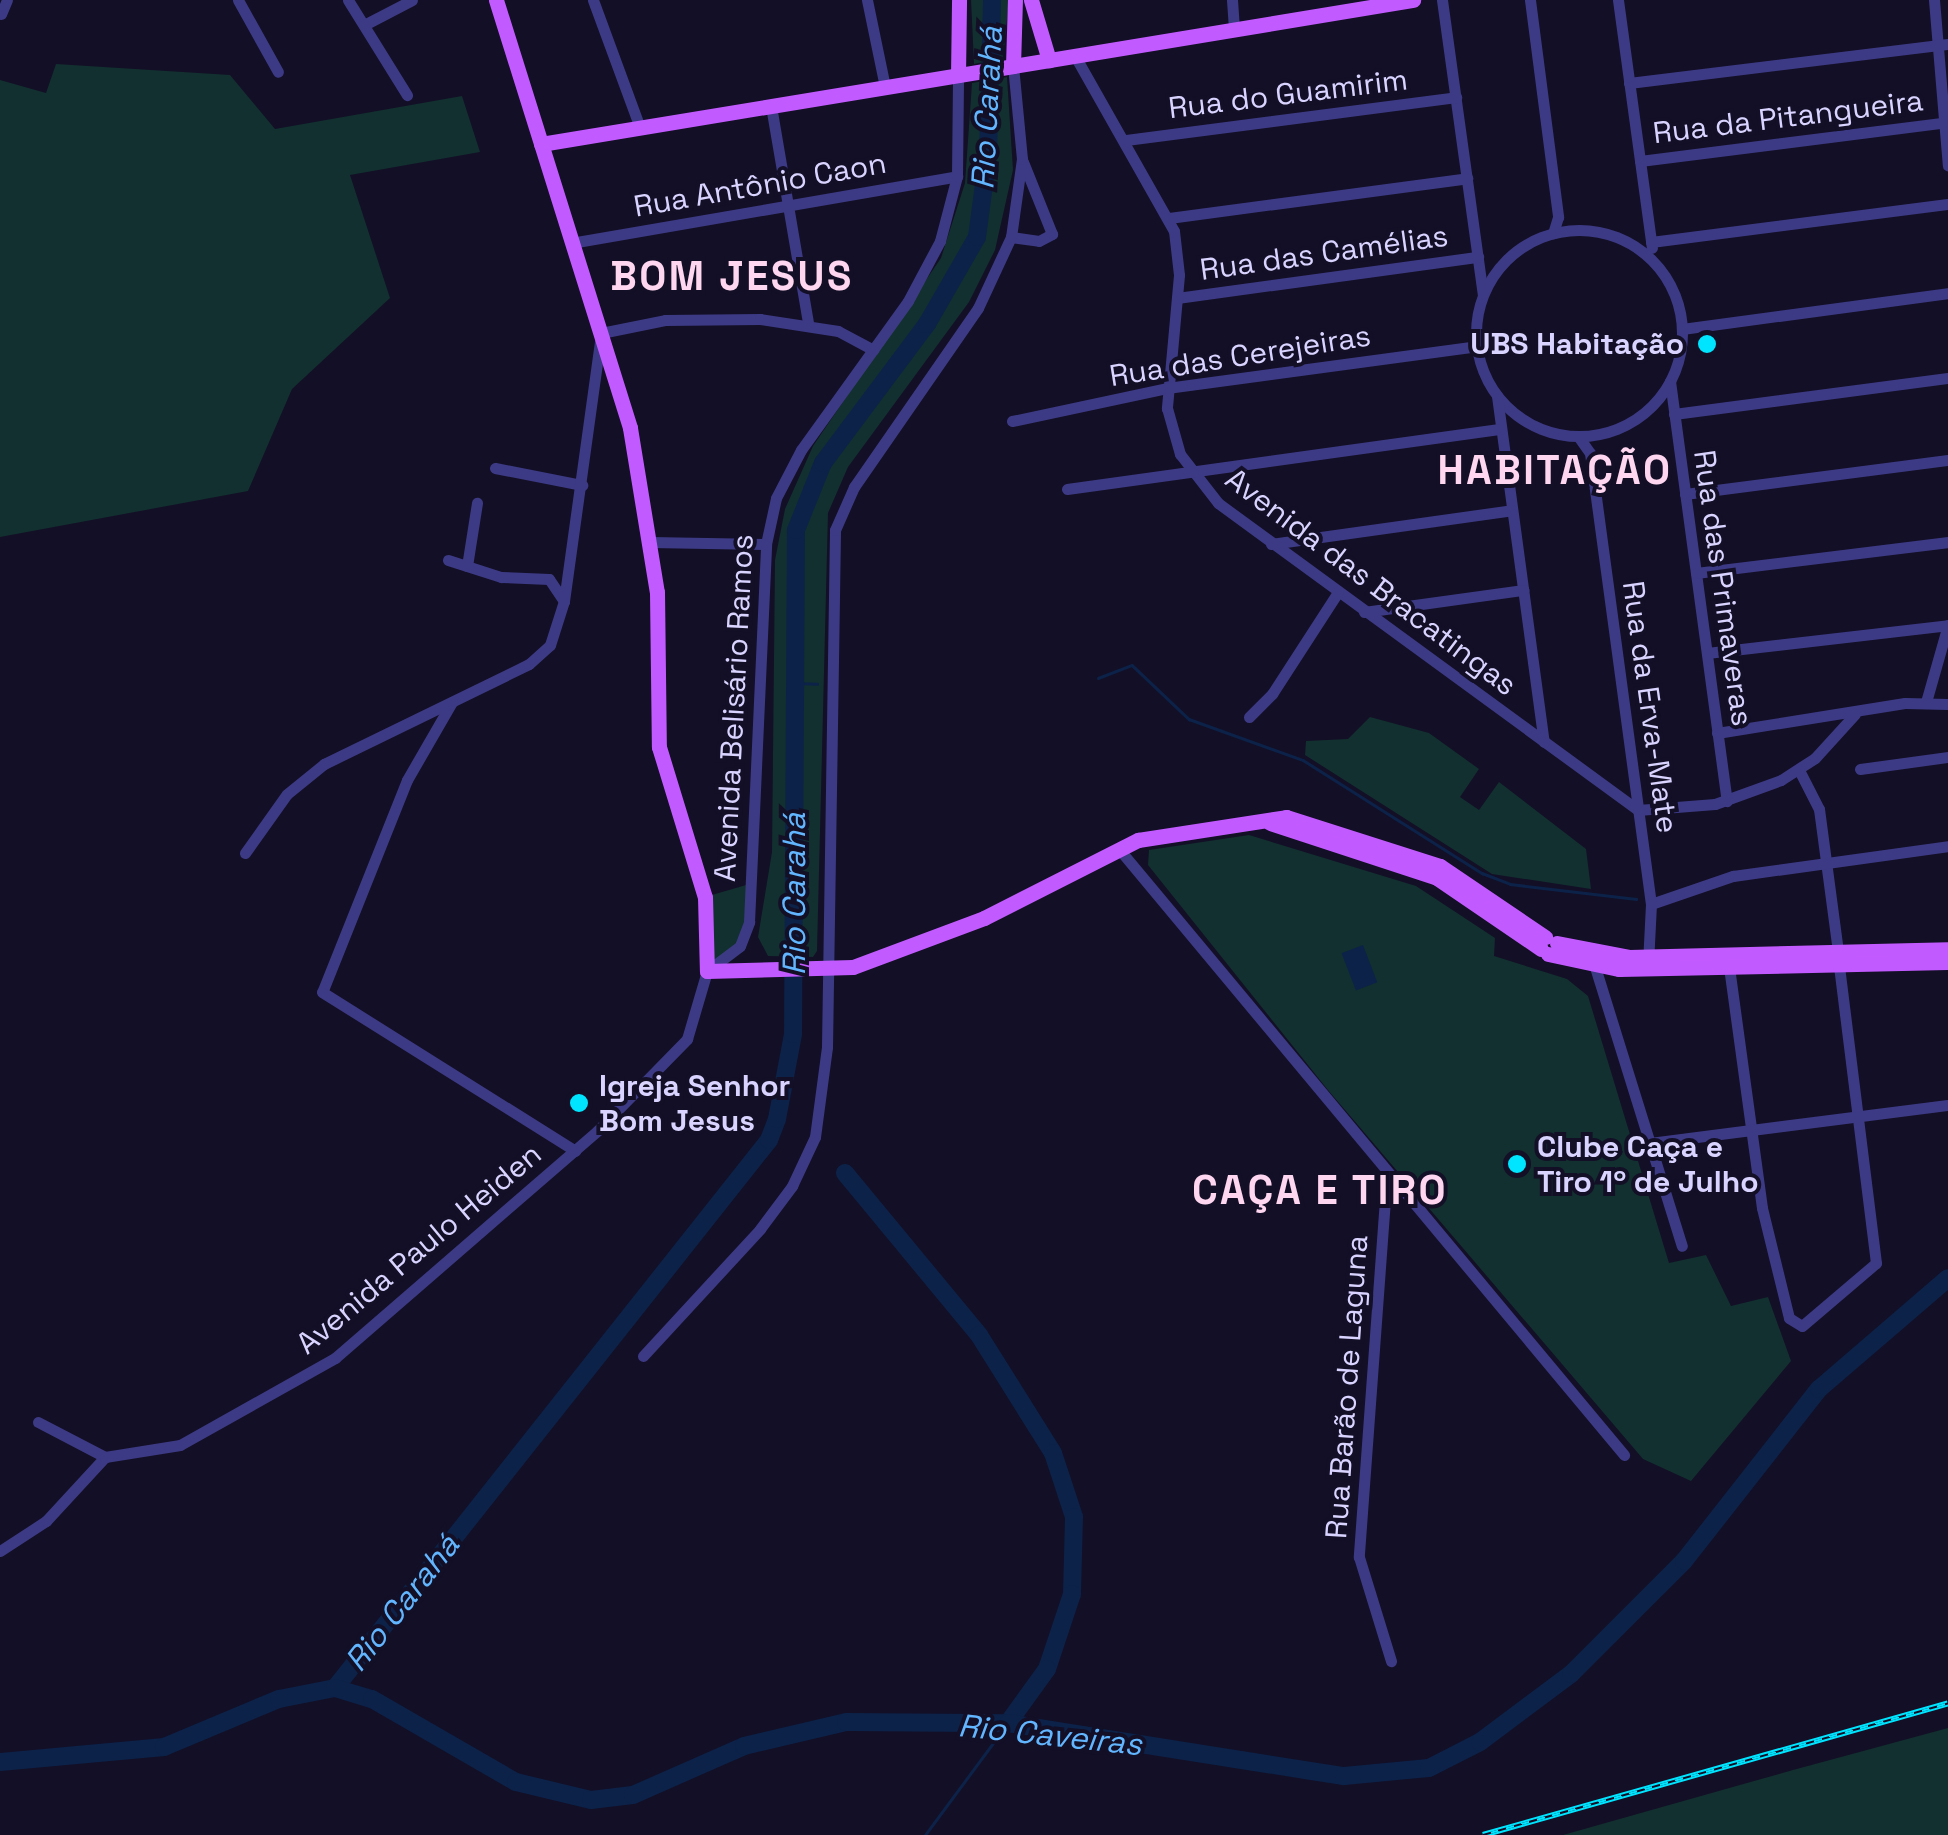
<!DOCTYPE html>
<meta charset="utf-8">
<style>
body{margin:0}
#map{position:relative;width:1948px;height:1835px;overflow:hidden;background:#130f26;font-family:"Space Grotesk",sans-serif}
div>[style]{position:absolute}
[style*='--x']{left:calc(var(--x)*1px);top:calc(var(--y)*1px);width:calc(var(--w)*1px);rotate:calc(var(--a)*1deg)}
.green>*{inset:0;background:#12302f}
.water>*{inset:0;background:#0c2248;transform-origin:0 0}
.stream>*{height:2.5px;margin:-1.25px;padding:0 1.25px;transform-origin:1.25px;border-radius:1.25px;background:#0c2248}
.river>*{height:18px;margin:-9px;padding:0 9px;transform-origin:9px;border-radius:9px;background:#0c2248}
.minor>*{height:11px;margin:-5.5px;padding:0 5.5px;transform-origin:5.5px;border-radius:5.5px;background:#3d3a85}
.minor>.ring{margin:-5.5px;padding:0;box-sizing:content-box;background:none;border:11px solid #3d3a85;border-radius:50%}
.major>*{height:15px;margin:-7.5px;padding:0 7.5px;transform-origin:7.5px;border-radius:7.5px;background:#c25bff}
.rail>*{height:6px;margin-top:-3px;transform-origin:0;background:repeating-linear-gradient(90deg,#130f26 0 8px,#00e5ff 0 16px);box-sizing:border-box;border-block:2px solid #00e5ff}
.dots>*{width:28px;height:28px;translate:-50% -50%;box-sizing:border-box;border:5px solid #130f26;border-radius:50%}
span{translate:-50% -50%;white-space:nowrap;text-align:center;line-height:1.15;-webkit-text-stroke:8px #130f26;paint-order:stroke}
.street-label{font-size:30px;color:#d9d4ff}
.poi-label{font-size:30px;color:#d9d4ff;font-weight:700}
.right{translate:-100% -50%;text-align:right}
.left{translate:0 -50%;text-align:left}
.water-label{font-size:32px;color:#62b6ff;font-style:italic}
.district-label{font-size:40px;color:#ffd6f0;font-weight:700;letter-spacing:2.5px}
</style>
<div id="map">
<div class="green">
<i style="clip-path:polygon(971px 0,1009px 0,1003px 58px,974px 64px)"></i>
<i style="clip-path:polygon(56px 64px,230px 75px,275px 129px,462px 96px,480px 152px,350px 175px,390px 298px,292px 389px,248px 491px,0 537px,0 80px,46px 93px)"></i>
<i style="clip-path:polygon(1007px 77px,1013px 170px,995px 250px,969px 302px,848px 467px,828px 513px,817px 951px,813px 957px,768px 956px,758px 937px,772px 852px,775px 560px,785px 509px,813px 446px,941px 258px,965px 183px,972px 83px)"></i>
<i style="clip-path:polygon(1370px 717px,1429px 733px,1479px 769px,1460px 797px,1479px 810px,1499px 782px,1586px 849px,1591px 889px,1492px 874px,1305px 755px,1306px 741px,1348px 739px)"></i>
<i style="clip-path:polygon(1249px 835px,1416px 886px,1495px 938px,1494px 956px,1567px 979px,1588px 996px,1669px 1263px,1706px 1255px,1731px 1306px,1768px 1297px,1791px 1361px,1691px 1481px,1643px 1459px,1328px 1090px,1148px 865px,1149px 850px)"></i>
<i style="clip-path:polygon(753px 883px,745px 935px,707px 971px,705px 897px)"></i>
<i style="clip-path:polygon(1948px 1728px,1948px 1835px,1563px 1835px,1793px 1770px)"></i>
</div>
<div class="water">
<i style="left:1363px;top:945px;width:40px;height:23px;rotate:69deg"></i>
</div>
<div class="stream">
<i style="--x:1098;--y:678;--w:36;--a:-21"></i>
<i style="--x:1132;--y:665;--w:79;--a:43.5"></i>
<i style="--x:1189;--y:719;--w:121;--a:19.8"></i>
<i style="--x:1303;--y:760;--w:212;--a:32.3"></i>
<i style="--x:1482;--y:873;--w:30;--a:21"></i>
<i style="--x:1510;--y:884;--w:127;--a:6.8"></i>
<i style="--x:793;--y:683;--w:24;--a:2"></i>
<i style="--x:925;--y:1835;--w:139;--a:-53.5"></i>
</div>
<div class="river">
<i style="--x:845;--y:1173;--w:210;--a:50.4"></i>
<i style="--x:979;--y:1335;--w:139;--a:57.9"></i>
<i style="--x:1053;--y:1453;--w:67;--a:71.8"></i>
<i style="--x:1074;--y:1517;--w:77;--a:91.5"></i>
<i style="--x:1072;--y:1594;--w:79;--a:108.4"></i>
<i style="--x:1047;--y:1669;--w:67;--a:125.8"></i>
<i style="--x:335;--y:1688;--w:699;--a:-51.62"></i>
<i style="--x:769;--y:1140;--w:22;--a:-69"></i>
<i style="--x:777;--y:1119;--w:86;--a:-79.3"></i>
<i style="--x:793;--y:1034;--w:504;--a:-89.66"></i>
<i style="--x:796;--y:530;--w:72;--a:-68.1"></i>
<i style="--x:823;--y:463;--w:174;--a:-53.2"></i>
<i style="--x:927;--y:324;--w:100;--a:-60.1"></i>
<i style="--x:977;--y:237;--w:83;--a:-82.4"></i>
<i style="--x:988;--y:155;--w:155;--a:-88.5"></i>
<i style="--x:0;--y:1762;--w:165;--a:-5.2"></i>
<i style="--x:164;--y:1747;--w:125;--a:-22.7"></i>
<i style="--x:279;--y:1699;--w:57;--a:-11.1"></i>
<i style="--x:335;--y:1688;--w:39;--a:17"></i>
<i style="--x:372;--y:1699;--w:166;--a:30"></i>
<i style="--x:516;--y:1782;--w:77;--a:13.5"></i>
<i style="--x:591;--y:1800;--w:42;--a:-6.8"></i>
<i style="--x:633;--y:1795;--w:121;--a:-23.8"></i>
<i style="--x:744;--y:1746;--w:105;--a:-13.2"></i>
<i style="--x:846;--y:1722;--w:162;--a:0.4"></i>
<i style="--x:1008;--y:1723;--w:340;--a:9"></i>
<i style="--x:1344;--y:1776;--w:85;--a:-5.4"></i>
<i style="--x:1429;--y:1768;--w:57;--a:-27"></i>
<i style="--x:1480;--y:1742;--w:114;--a:-36.8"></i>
<i style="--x:1571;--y:1674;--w:160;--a:-45"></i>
<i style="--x:1684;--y:1561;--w:219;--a:-51.9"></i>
<i style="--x:1819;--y:1389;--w:170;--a:-40.7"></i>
</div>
<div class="minor">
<i style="--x:238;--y:0;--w:82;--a:60.9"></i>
<i style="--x:348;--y:0;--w:112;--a:58.2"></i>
<i style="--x:593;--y:0;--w:136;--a:69.8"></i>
<i style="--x:867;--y:0;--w:89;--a:78.3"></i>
<i style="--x:1232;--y:0;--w:29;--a:86"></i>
<i style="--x:1442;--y:0;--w:297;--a:82.1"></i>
<i style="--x:1530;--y:0;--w:219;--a:82.6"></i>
<i style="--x:1558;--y:217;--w:17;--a:107"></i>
<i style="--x:1618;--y:0;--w:250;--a:82.2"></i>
<i style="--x:1934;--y:0;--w:166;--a:85.2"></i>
<i style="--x:1;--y:14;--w:15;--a:-67"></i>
<i style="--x:364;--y:25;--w:54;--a:-27.5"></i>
<i style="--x:1075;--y:56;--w:201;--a:60.5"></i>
<i style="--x:1174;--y:231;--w:44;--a:83.5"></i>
<i style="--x:1179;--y:275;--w:134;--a:95.2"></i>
<i style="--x:1167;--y:408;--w:48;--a:74.2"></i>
<i style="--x:1180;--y:454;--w:62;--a:52.2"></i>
<i style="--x:1218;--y:503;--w:520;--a:36.17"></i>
<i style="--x:1638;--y:810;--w:77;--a:-4.5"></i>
<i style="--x:1715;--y:804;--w:70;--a:-20"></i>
<i style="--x:1781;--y:780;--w:40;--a:-32.9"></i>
<i style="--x:1815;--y:758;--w:59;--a:-47.7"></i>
<i style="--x:1629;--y:83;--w:321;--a:-7"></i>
<i style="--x:771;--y:106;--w:220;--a:80.3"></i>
<i style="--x:1126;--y:140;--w:333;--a:-7.4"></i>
<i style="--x:1640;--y:161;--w:304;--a:-7.2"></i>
<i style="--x:1169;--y:218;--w:301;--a:-7.6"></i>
<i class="ring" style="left:1476px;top:230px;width:195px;height:195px"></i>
<i style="--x:1011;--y:237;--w:28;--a:8"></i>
<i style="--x:1039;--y:241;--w:15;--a:-28"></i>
<i style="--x:1052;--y:234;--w:78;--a:-111.9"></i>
<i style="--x:1651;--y:242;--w:299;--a:-7.3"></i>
<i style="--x:571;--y:243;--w:392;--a:-9.8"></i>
<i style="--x:1177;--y:298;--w:304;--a:-7.8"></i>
<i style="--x:1682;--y:329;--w:268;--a:-7.7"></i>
<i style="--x:1670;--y:381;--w:424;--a:82.3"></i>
<i style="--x:1497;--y:396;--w:349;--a:82.3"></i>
<i style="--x:1674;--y:414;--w:276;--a:-7.5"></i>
<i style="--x:1012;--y:421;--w:158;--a:-12"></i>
<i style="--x:1167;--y:388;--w:312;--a:-7.7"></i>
<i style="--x:1578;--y:436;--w:21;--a:55"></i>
<i style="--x:1590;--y:453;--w:455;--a:82.3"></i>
<i style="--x:1651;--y:904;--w:59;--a:92.9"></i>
<i style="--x:495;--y:468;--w:89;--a:11.1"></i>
<i style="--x:1067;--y:489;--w:438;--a:-7.9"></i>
<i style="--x:1685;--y:494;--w:265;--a:-7.4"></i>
<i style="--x:650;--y:542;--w:116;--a:1"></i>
<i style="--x:1271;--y:544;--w:243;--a:-8"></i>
<i style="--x:448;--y:560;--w:56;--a:17.8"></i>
<i style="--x:501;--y:577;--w:48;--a:2.4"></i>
<i style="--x:549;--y:579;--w:27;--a:56"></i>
<i style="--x:467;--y:566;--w:64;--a:-81"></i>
<i style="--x:1696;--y:573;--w:254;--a:-7"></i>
<i style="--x:1364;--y:612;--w:161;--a:-7.9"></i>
<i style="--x:1707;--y:653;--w:243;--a:-6.6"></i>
<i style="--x:452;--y:702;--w:90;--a:120"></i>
<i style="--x:407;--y:780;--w:228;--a:111.8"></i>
<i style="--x:322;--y:992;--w:299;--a:32.1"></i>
<i style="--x:1926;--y:702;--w:80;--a:-74.1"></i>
<i style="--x:1249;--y:717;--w:33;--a:-45"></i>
<i style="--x:1272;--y:694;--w:121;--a:-57.1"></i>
<i style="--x:1717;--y:733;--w:190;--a:-9.1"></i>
<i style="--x:1905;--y:703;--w:43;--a:1.3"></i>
<i style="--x:1860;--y:769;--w:89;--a:-7.8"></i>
<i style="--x:1799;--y:770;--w:44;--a:62.9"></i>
<i style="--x:1819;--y:809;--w:143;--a:82.4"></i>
<i style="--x:1119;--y:849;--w:789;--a:50.19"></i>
<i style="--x:245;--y:853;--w:72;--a:-54.6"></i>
<i style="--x:287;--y:794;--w:48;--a:-39"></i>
<i style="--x:324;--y:764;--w:228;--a:-26"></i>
<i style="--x:529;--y:664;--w:28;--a:-42"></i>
<i style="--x:550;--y:645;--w:46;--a:-72.3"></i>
<i style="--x:564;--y:601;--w:271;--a:-82.1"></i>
<i style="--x:601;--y:333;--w:65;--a:-11.5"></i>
<i style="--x:665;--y:320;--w:95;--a:-0.6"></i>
<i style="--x:760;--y:319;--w:79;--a:8.7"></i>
<i style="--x:838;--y:331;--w:40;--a:28"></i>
<i style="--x:1651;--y:904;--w:87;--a:-18.9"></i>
<i style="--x:1733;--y:876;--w:217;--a:-7.9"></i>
<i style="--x:1595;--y:967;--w:292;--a:72.7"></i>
<i style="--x:1729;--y:967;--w:243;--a:82.2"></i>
<i style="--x:1762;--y:1208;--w:113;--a:76.2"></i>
<i style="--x:1789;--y:1318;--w:15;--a:32"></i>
<i style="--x:1802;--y:1326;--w:97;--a:-40.4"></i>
<i style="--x:1876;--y:1263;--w:301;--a:-97.1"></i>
<i style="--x:1650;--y:1143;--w:300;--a:-7.3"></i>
<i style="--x:1387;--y:1172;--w:386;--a:94.2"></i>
<i style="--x:1359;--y:1557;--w:109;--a:72.9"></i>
<i style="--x:643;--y:1356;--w:173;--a:-47.3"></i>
<i style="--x:760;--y:1229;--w:54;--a:-53.3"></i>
<i style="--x:792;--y:1186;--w:54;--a:-64.9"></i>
<i style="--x:815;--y:1137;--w:91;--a:-82.4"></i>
<i style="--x:827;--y:1047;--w:517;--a:-89.11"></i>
<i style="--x:835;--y:530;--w:47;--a:-66.2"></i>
<i style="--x:854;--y:487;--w:218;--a:-55.3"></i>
<i style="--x:978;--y:308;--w:78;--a:-65.1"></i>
<i style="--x:1011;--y:237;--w:79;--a:-82"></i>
<i style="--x:1022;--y:159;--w:93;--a:-95.5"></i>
<i style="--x:38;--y:1422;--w:76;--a:27.6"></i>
<i style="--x:0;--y:1551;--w:55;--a:-33.1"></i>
<i style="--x:46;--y:1521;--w:87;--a:-47.3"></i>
<i style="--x:105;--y:1457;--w:76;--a:-9.1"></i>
<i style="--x:180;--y:1445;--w:178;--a:-29.3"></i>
<i style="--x:335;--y:1358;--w:347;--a:-40.9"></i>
<i style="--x:597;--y:1131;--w:129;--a:-45.6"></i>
<i style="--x:687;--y:1039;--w:71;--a:-73.6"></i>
<i style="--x:707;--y:971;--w:41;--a:-37.1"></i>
<i style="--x:740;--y:946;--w:26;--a:-69"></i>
<i style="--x:749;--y:922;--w:378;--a:-87.4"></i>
<i style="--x:766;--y:544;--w:47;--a:-77.7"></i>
<i style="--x:776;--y:498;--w:54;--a:-62.5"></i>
<i style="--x:801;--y:450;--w:183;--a:-54.3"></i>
<i style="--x:908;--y:301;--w:68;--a:-61.9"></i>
<i style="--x:940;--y:241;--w:67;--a:-75.3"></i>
<i style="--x:957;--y:176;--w:101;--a:-89.4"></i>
</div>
<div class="major">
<i style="--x:496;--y:0;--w:448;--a:72.6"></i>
<i style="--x:630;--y:428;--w:166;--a:80.7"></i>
<i style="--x:657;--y:592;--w:155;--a:89.3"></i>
<i style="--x:659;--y:747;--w:157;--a:73"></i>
<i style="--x:705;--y:897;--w:74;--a:88.5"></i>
<i style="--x:707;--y:971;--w:146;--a:-1.6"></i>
<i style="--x:853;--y:967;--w:140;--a:-20.5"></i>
<i style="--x:984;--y:918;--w:173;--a:-26.9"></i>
<i style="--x:1138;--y:840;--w:150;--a:-8.8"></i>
<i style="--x:1286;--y:817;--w:162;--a:17.7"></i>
<i style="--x:1440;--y:866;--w:127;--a:34.1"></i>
<i style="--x:1031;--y:0;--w:63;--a:73.3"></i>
<i style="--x:1013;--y:66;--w:66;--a:-88.3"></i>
<i style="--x:958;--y:75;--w:75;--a:-89.2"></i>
<i style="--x:541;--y:144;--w:884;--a:-9.38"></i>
<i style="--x:1270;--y:823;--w:176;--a:18.2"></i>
<i style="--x:1437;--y:878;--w:126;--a:34.3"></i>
<i style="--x:1557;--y:943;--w:73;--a:11"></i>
<i style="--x:1629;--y:957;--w:319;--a:-1.4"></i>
<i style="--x:1548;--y:954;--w:73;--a:11.9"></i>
<i style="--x:1619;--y:969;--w:329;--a:-1.2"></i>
</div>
<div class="rail">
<i style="--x:1483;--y:1835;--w:483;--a:-15.8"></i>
</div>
<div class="dots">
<i style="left:1707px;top:344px;background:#00e5ff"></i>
<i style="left:579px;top:1103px;background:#00e5ff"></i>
<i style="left:1517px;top:1164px;background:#00e5ff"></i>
</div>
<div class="street-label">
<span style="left:1288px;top:94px;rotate:-7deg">Rua do Guamirim</span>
<span style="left:1788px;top:117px;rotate:-7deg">Rua da Pitangueira</span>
<span style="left:760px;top:185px;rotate:-10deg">Rua Antônio Caon</span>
<span style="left:1324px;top:253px;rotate:-8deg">Rua das Camélias</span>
<span style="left:1240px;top:356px;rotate:-9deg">Rua das Cerejeiras</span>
<span style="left:1371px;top:582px;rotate:37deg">Avenida das Bracatingas</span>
<span style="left:1723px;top:588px;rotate:82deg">Rua das Primaveras</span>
<span style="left:1650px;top:707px;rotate:82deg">Rua da Erva-Mate</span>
<span style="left:734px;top:708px;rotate:-87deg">Avenida Belisário Ramos</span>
<span style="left:419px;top:1249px;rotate:-40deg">Avenida Paulo Heiden</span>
<span style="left:1347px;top:1387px;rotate:-86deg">Rua Barão de Laguna</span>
</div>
<div class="poi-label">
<span class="right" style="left:1684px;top:344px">UBS Habitação</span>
<span class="left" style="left:599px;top:1103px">Igreja Senhor<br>Bom Jesus</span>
<span class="left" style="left:1537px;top:1164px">Clube Caça e<br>Tiro 1º de Julho</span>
</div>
<div class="water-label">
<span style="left:987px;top:108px;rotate:-87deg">Rio Carahá</span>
<span style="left:794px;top:894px;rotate:-90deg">Rio Carahá</span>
<span style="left:402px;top:1603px;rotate:-52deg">Rio Carahá</span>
<span style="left:1050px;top:1735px;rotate:6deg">Rio Caveiras</span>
</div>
<div class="district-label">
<span style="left:732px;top:277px">BOM JESUS</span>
<span style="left:1555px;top:471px">HABITAÇÃO</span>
<span style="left:1320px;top:1191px">CAÇA E TIRO</span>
</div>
</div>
